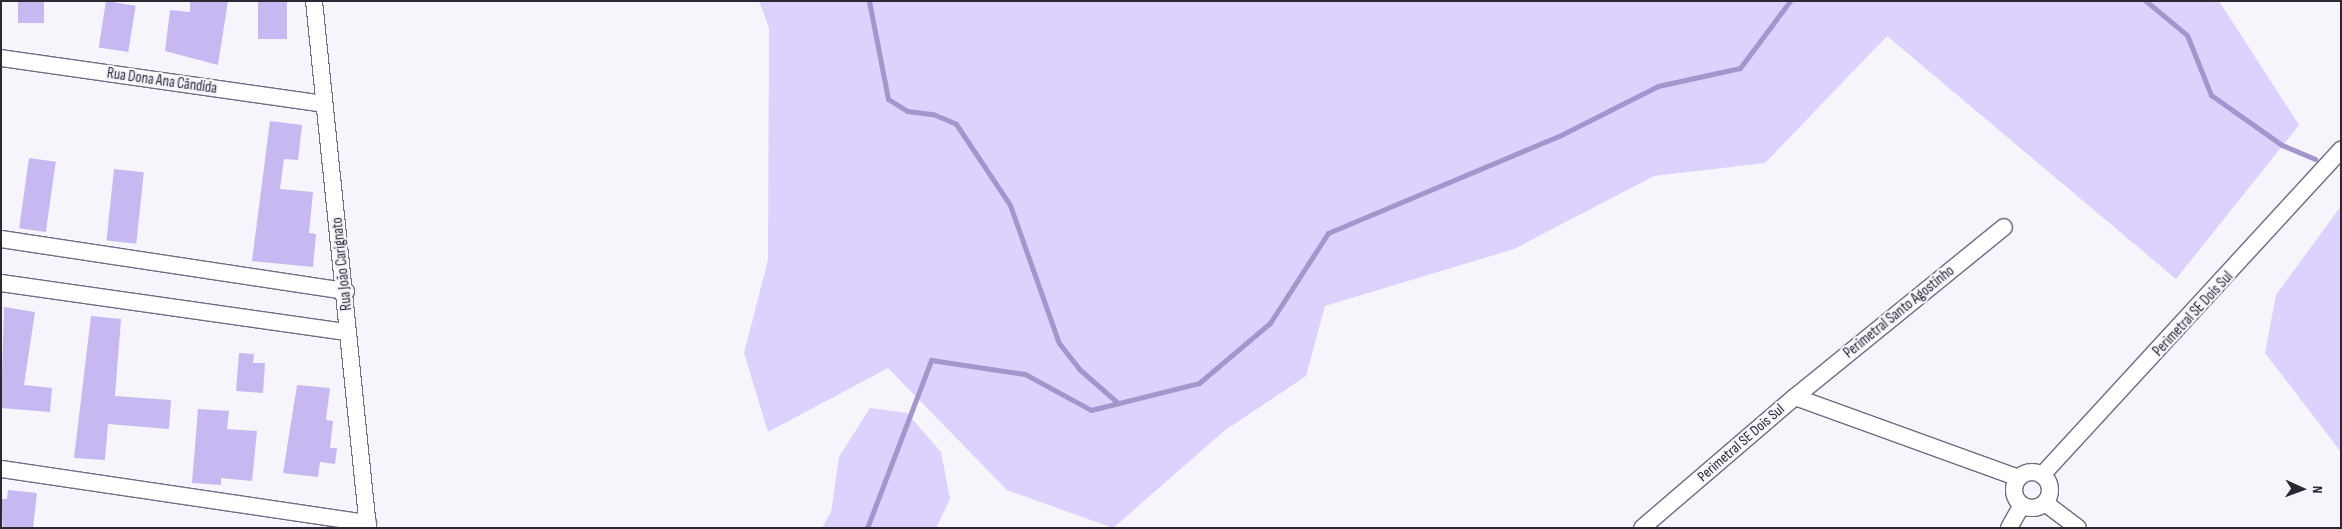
<!DOCTYPE html>
<meta charset="utf-8">
<style>
body{margin:0}
#map{position:relative;width:2342px;height:529px;overflow:hidden;background:#f6f5fb;font-family:"Sofia Sans Condensed",sans-serif}
div>[style]{position:absolute}
[style*='--x']{left:calc(var(--x)*1px);top:calc(var(--y)*1px);width:calc(var(--w)*1px);rotate:calc(var(--a)*1deg)}
.green>*{inset:0;background:#ddd1fe}
.stream>*{height:5px;margin:-2.5px;padding:0 2.5px;transform-origin:2.5px;border-radius:2.5px;background:#a495cc}
.building>*{inset:0;background:#c8b8f1;transform-origin:0 0}
.roads{filter:drop-shadow(1px 0 #726b85) drop-shadow(-1px 0 #726b85) drop-shadow(0 1px #726b85) drop-shadow(0 -1px #726b85)}
.minor>*{height:16px;margin:-8px;padding:0 8px;transform-origin:8px;border-radius:8px;background:#fff}
.minor>.ring{margin:-8px;padding:0;box-sizing:content-box;background:none;border:16px solid #fff;border-radius:50%}
span{translate:-50% -50%;white-space:nowrap;text-align:center;line-height:1.15;-webkit-text-stroke:4.5px #f6f5fb;paint-order:stroke}
.street-label{font-size:15px;color:#2b2833}
.frame{position:absolute;inset:0;border:2px solid #2b2833;pointer-events:none}
.north{position:absolute;left:2277px;top:464px;width:50px;height:50px;-webkit-text-stroke:4px #f6f5fb;paint-order:stroke;rotate:92deg;font-size:14px;font-weight:700;line-height:20px;text-align:center;color:#2b2833}
.north::after{content:'';display:block;margin:auto;width:18px;height:22px;background:#2b2833;clip-path:polygon(50% 0,100% 100%,50% 72%,0 100%)}
</style>
<div id="map">
<div class="green">
<i style="clip-path:polygon(759px 1px,2219px 1px,2299px 125px,2176px 279px,1887px 36px,1765px 163px,1654px 176px,1514px 249px,1325px 306px,1306px 376px,1224px 431px,1113px 528px,1007px 490px,888px 368px,768px 432px,744px 353px,768px 260px,769px 28px)"></i>
<i style="clip-path:polygon(2341px 206px,2341px 452px,2265px 353px,2276px 295px)"></i>
<i style="clip-path:polygon(870px 408px,907px 413px,941px 452px,950px 499px,936px 528px,822px 528px,831px 512px,839px 457px)"></i>
</div>
<div class="stream">
<i style="--x:869;--y:1;--w:100;--a:79"></i>
<i style="--x:888;--y:99;--w:22;--a:32"></i>
<i style="--x:907;--y:111;--w:26;--a:7"></i>
<i style="--x:933;--y:114;--w:25;--a:23"></i>
<i style="--x:956;--y:124;--w:97;--a:56.3"></i>
<i style="--x:1010;--y:205;--w:146;--a:70.5"></i>
<i style="--x:1059;--y:343;--w:33;--a:52"></i>
<i style="--x:1079;--y:369;--w:52;--a:41.1"></i>
<i style="--x:2146;--y:1;--w:53;--a:39.7"></i>
<i style="--x:2187;--y:35;--w:65;--a:68.2"></i>
<i style="--x:2211;--y:95;--w:87;--a:35.2"></i>
<i style="--x:2282;--y:145;--w:36;--a:23"></i>
<i style="--x:867;--y:528;--w:180;--a:-69.1"></i>
<i style="--x:931;--y:360;--w:95;--a:8.5"></i>
<i style="--x:1025;--y:374;--w:75;--a:28.6"></i>
<i style="--x:1091;--y:410;--w:111;--a:-14"></i>
<i style="--x:1199;--y:383;--w:93;--a:-40.2"></i>
<i style="--x:1270;--y:323;--w:107;--a:-57.2"></i>
<i style="--x:1328;--y:233;--w:251;--a:-22.8"></i>
<i style="--x:1559;--y:136;--w:111;--a:-26.8"></i>
<i style="--x:1658;--y:86;--w:84;--a:-12.4"></i>
<i style="--x:1740;--y:68;--w:84;--a:-53.3"></i>
</div>
<div class="building">
<i style="left:18px;top:1px;width:26px;height:22px"></i>
<i style="left:106px;top:1px;width:30px;height:47px;rotate:9deg"></i>
<i style="clip-path:polygon(190px 1px,228px 1px,218px 65px,165px 51px,170px 10px,190px 12px)"></i>
<i style="left:258px;top:1px;width:29px;height:38px"></i>
<i style="clip-path:polygon(270px 121px,302px 125px,298px 160px,284px 159px,280px 189px,313px 192px,309px 233px,316px 234px,313px 267px,252px 261px)"></i>
<i style="left:29px;top:158px;width:27px;height:71px;rotate:8deg"></i>
<i style="left:114px;top:169px;width:30px;height:72px;rotate:6deg"></i>
<i style="clip-path:polygon(4px 307px,35px 312px,24px 385px,52px 388px,50px 412px,1px 408px)"></i>
<i style="clip-path:polygon(91px 316px,121px 319px,115px 396px,171px 400px,169px 429px,108px 424px,105px 460px,74px 458px)"></i>
<i style="clip-path:polygon(239px 353px,254px 354px,253px 363px,265px 363px,263px 393px,236px 391px)"></i>
<i style="clip-path:polygon(297px 385px,330px 388px,326px 420px,333px 421px,330px 448px,337px 448px,335px 464px,320px 462px,318px 477px,283px 473px)"></i>
<i style="clip-path:polygon(198px 409px,229px 411px,227px 429px,257px 431px,252px 481px,221px 478px,221px 485px,192px 483px)"></i>
<i style="clip-path:polygon(8px 490px,37px 493px,33px 528px,3px 528px,1px 499px,7px 499px)"></i>
</div>
<div class="roads">
<div class="minor">
<i style="--x:314;--y:1;--w:530;--a:84.15"></i>
<i style="--x:1;--y:58;--w:325;--a:8.1"></i>
<i style="--x:1;--y:239;--w:349;--a:8.6"></i>
<i style="--x:1;--y:283;--w:349;--a:8.1"></i>
<i style="--x:1795;--y:397;--w:238;--a:19.9"></i>
<i style="--x:1;--y:469;--w:371;--a:8.4"></i>
<i class="ring" style="left:2014px;top:472px;width:20px;height:20px"></i>
<i style="--x:2042;--y:475;--w:442;--a:-47.4"></i>
<i style="--x:2045;--y:503;--w:41;--a:37.1"></i>
<i style="--x:1642;--y:528;--w:201;--a:-40.6"></i>
<i style="--x:1795;--y:397;--w:269;--a:-39.1"></i>
<i style="--x:2009;--y:528;--w:26;--a:-61"></i>
</div>
</div>
<div class="street-label">
<span style="left:162px;top:81px;rotate:8deg">Rua Dona Ana Cândida</span>
<span style="left:342px;top:264px;rotate:-96deg">Rua João Carignato</span>
<span style="left:1899px;top:312px;rotate:-39deg">Perimetral Santo Agostinho</span>
<span style="left:2193px;top:314px;rotate:-47deg">Perimetral SE Dois Sul</span>
<span style="left:1741px;top:443px;rotate:-41deg">Perimetral SE Dois Sul</span>
</div>
<div class="frame"></div>
<div class="north">N</div>
</div>
